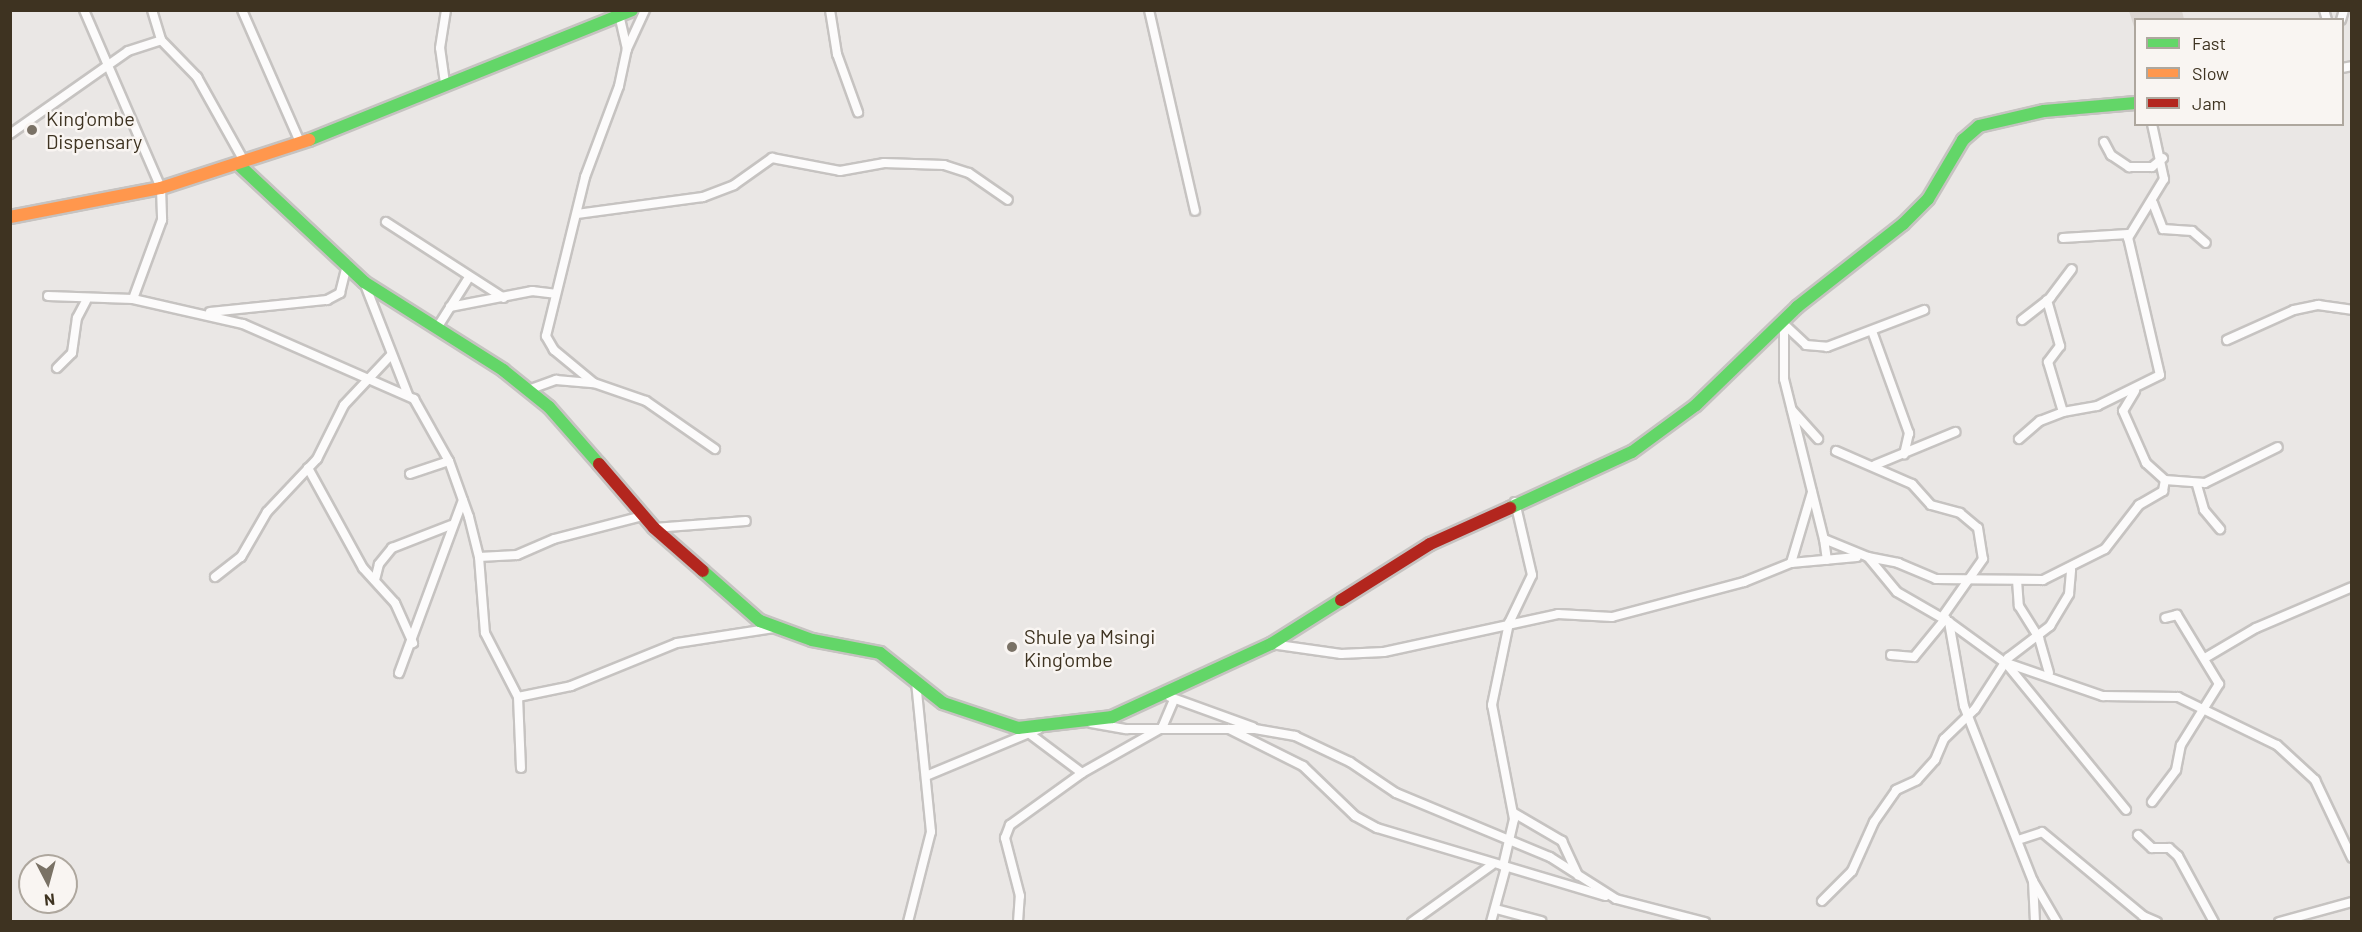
<!DOCTYPE html>
<style>
body{margin:0}
#map{position:relative;width:2362px;height:932px;overflow:hidden;background:#eae7e5;font-family:Barlow,sans-serif}
div>[style]{position:absolute}
[style*='--x']{left:calc(var(--x)*1px);top:calc(var(--y)*1px);width:calc(var(--w)*1px);rotate:calc(var(--a)*1deg)}
.built>*{inset:0;background:#dbd6d2}
.roads{filter:drop-shadow(2px 0 #c6c3c1) drop-shadow(-2px 0 #c6c3c1) drop-shadow(0 2px #c6c3c1) drop-shadow(0 -2px #c6c3c1)}
.street>*{height:8px;margin:-4px;padding:0 4px;transform-origin:4px;border-radius:4px;background:#fcfbfb}
.fast>*{height:12px;margin:-6px;padding:0 6px;transform-origin:6px;border-radius:6px;background:#63d668}
.slow>*{height:12px;margin:-6px;padding:0 6px;transform-origin:6px;border-radius:6px;background:#ff974d}
.jam>*{height:12px;margin:-6px;padding:0 6px;transform-origin:6px;border-radius:6px;background:#b3261e}
.dots>*{width:16px;height:16px;translate:-50% -50%;box-sizing:border-box;border:3px solid #f9f5f2;border-radius:50%}
span{translate:-50% -50%;white-space:nowrap;text-align:center;line-height:1.15;-webkit-text-stroke:5px #f9f5f2;paint-order:stroke}
.poi-label{font-size:20px;color:#3e3321}
.left{translate:0 -50%;text-align:left}
.frame{position:absolute;inset:0;border:12px solid #3e3321;pointer-events:none}
.legend{position:absolute;left:2134px;top:18px;width:210px;height:108px;box-sizing:border-box;background:#f9f5f2;border:2px solid #aea79e;margin:0;padding:8px 10px;list-style:none;font-size:18px;color:#3e3321}
.legend li{display:flex;align-items:center;gap:12px;height:30px}
.legend b{width:30px;border:2px solid #aea79e}
.north{position:absolute;left:18px;top:854px;width:60px;height:60px;box-sizing:border-box;background:#f9f5f2;border:2px solid #aea79e;border-radius:50%;rotate:174deg;font-size:16px;font-weight:700;line-height:24px;text-align:center;color:#3e3321}
.north::after{content:'';display:block;margin:auto;width:21px;height:27px;background:#7a7266;clip-path:polygon(50% 0,100% 100%,50% 72%,0 100%)}
</style>
<div id="map">
<div class="built">
<i style="clip-path:polygon(2129px 11px,2182px 11px,2184px 19px,2136px 20px,2135px 30px)"></i>
</div>
<div class="roads">
<div class="street">
<i style="--x:84;--y:10;--w:194;--a:66.6"></i>
<i style="--x:161;--y:188;--w:32;--a:88"></i>
<i style="--x:162;--y:220;--w:84;--a:110.2"></i>
<i style="--x:152;--y:10;--w:31;--a:73"></i>
<i style="--x:161;--y:40;--w:52;--a:45.8"></i>
<i style="--x:197;--y:77;--w:96;--a:60.8"></i>
<i style="--x:242;--y:10;--w:144;--a:66.3"></i>
<i style="--x:830;--y:10;--w:45;--a:81"></i>
<i style="--x:837;--y:54;--w:62;--a:70.1"></i>
<i style="--x:1149;--y:10;--w:206;--a:77.1"></i>
<i style="--x:2324;--y:10;--w:10;--a:73"></i>
<i style="--x:2341;--y:20;--w:10;--a:-73"></i>
<i style="--x:627;--y:49;--w:43;--a:-65.2"></i>
<i style="--x:2342;--y:68;--w:10;--a:-11"></i>
<i style="--x:445;--y:83;--w:35;--a:-98"></i>
<i style="--x:440;--y:48;--w:38;--a:-81"></i>
<i style="--x:10;--y:134;--w:144;--a:-35.1"></i>
<i style="--x:128;--y:51;--w:35;--a:-18"></i>
<i style="--x:2104;--y:142;--w:15;--a:62"></i>
<i style="--x:2111;--y:155;--w:22;--a:34"></i>
<i style="--x:2129;--y:167;--w:23;--a:0"></i>
<i style="--x:2152;--y:167;--w:14;--a:-39"></i>
<i style="--x:2153;--y:203;--w:28;--a:69"></i>
<i style="--x:2163;--y:229;--w:29;--a:4"></i>
<i style="--x:2192;--y:231;--w:18;--a:41"></i>
<i style="--x:577;--y:214;--w:127;--a:-7.7"></i>
<i style="--x:703;--y:197;--w:33;--a:-21"></i>
<i style="--x:734;--y:185;--w:47;--a:-35.4"></i>
<i style="--x:772;--y:158;--w:69;--a:10.8"></i>
<i style="--x:840;--y:171;--w:45;--a:-10.3"></i>
<i style="--x:884;--y:163;--w:60;--a:1.9"></i>
<i style="--x:944;--y:165;--w:26;--a:18"></i>
<i style="--x:969;--y:173;--w:47;--a:34.7"></i>
<i style="--x:386;--y:222;--w:140;--a:32.8"></i>
<i style="--x:2063;--y:238;--w:65;--a:-3.5"></i>
<i style="--x:364;--y:282;--w:121;--a:68.7"></i>
<i style="--x:48;--y:296;--w:85;--a:2"></i>
<i style="--x:133;--y:299;--w:113;--a:12.8"></i>
<i style="--x:243;--y:324;--w:187;--a:23.7"></i>
<i style="--x:414;--y:399;--w:71;--a:60.6"></i>
<i style="--x:449;--y:461;--w:59;--a:70.3"></i>
<i style="--x:469;--y:517;--w:41;--a:76"></i>
<i style="--x:479;--y:557;--w:76;--a:85.5"></i>
<i style="--x:485;--y:633;--w:72;--a:62.7"></i>
<i style="--x:518;--y:697;--w:71;--a:87.6"></i>
<i style="--x:2047;--y:300;--w:48;--a:74.2"></i>
<i style="--x:2060;--y:346;--w:20;--a:127"></i>
<i style="--x:2048;--y:362;--w:52;--a:73.3"></i>
<i style="--x:2063;--y:412;--w:35;--a:-10"></i>
<i style="--x:2097;--y:406;--w:70;--a:-26.2"></i>
<i style="--x:2160;--y:375;--w:141;--a:-103.1"></i>
<i style="--x:2128;--y:238;--w:69;--a:-58.6"></i>
<i style="--x:2164;--y:179;--w:56;--a:-102.3"></i>
<i style="--x:450;--y:307;--w:84;--a:-11"></i>
<i style="--x:532;--y:291;--w:23;--a:7"></i>
<i style="--x:210;--y:312;--w:118;--a:-5.9"></i>
<i style="--x:327;--y:300;--w:15;--a:-28"></i>
<i style="--x:340;--y:293;--w:30;--a:-76"></i>
<i style="--x:1784;--y:319;--w:60;--a:90"></i>
<i style="--x:1784;--y:379;--w:165;--a:76"></i>
<i style="--x:1824;--y:539;--w:48;--a:22.2"></i>
<i style="--x:1868;--y:557;--w:45;--a:50.4"></i>
<i style="--x:1897;--y:592;--w:60;--a:30"></i>
<i style="--x:1949;--y:622;--w:85;--a:79.9"></i>
<i style="--x:1964;--y:706;--w:188;--a:68.5"></i>
<i style="--x:2033;--y:881;--w:48;--a:59.7"></i>
<i style="--x:2022;--y:320;--w:36;--a:-38"></i>
<i style="--x:2050;--y:298;--w:36;--a:-53"></i>
<i style="--x:1787;--y:327;--w:26;--a:43"></i>
<i style="--x:1806;--y:345;--w:21;--a:5"></i>
<i style="--x:1827;--y:347;--w:104;--a:-20.9"></i>
<i style="--x:437;--y:328;--w:58;--a:-57.7"></i>
<i style="--x:1872;--y:331;--w:109;--a:70.1"></i>
<i style="--x:1909;--y:433;--w:22;--a:103"></i>
<i style="--x:2227;--y:340;--w:73;--a:-24.1"></i>
<i style="--x:2294;--y:310;--w:25;--a:-12"></i>
<i style="--x:2318;--y:305;--w:34;--a:8"></i>
<i style="--x:57;--y:368;--w:21;--a:-45"></i>
<i style="--x:72;--y:353;--w:35;--a:-82"></i>
<i style="--x:77;--y:318;--w:19;--a:-62"></i>
<i style="--x:594;--y:383;--w:52;--a:-140.5"></i>
<i style="--x:554;--y:350;--w:16;--a:-120"></i>
<i style="--x:546;--y:336;--w:164;--a:-76.2"></i>
<i style="--x:585;--y:177;--w:97;--a:-69.5"></i>
<i style="--x:619;--y:86;--w:38;--a:-78"></i>
<i style="--x:627;--y:49;--w:35;--a:-103"></i>
<i style="--x:528;--y:390;--w:30;--a:-20"></i>
<i style="--x:556;--y:380;--w:38;--a:5"></i>
<i style="--x:594;--y:383;--w:55;--a:19.1"></i>
<i style="--x:646;--y:401;--w:84;--a:34.8"></i>
<i style="--x:2135;--y:391;--w:23;--a:121"></i>
<i style="--x:2123;--y:411;--w:57;--a:66.1"></i>
<i style="--x:2146;--y:463;--w:25;--a:42"></i>
<i style="--x:2165;--y:480;--w:40;--a:4.3"></i>
<i style="--x:2205;--y:483;--w:81;--a:-26.3"></i>
<i style="--x:1792;--y:410;--w:39;--a:48"></i>
<i style="--x:2019;--y:439;--w:28;--a:-41"></i>
<i style="--x:2040;--y:421;--w:25;--a:-21"></i>
<i style="--x:1836;--y:451;--w:83;--a:23.5"></i>
<i style="--x:1912;--y:484;--w:28;--a:48"></i>
<i style="--x:1931;--y:505;--w:30;--a:15"></i>
<i style="--x:1960;--y:513;--w:23;--a:40"></i>
<i style="--x:1978;--y:528;--w:31;--a:81"></i>
<i style="--x:1983;--y:559;--w:70;--a:125.1"></i>
<i style="--x:1875;--y:465;--w:87;--a:-22.4"></i>
<i style="--x:308;--y:468;--w:114;--a:61.2"></i>
<i style="--x:363;--y:568;--w:47;--a:47.6"></i>
<i style="--x:395;--y:603;--w:44;--a:65.8"></i>
<i style="--x:410;--y:474;--w:41;--a:-18.4"></i>
<i style="--x:2197;--y:485;--w:26;--a:74"></i>
<i style="--x:2204;--y:510;--w:25;--a:50"></i>
<i style="--x:654;--y:528;--w:92;--a:-4.4"></i>
<i style="--x:1824;--y:539;--w:21;--a:82"></i>
<i style="--x:479;--y:557;--w:38;--a:-3"></i>
<i style="--x:517;--y:555;--w:40;--a:-23.4"></i>
<i style="--x:554;--y:539;--w:91;--a:-14.6"></i>
<i style="--x:1868;--y:557;--w:31;--a:11"></i>
<i style="--x:1898;--y:563;--w:41;--a:22.8"></i>
<i style="--x:1936;--y:579;--w:107;--a:0.5"></i>
<i style="--x:2043;--y:580;--w:69;--a:-26.6"></i>
<i style="--x:2105;--y:549;--w:56;--a:-52.3"></i>
<i style="--x:2139;--y:505;--w:28;--a:-30"></i>
<i style="--x:2163;--y:491;--w:11;--a:-80"></i>
<i style="--x:1791;--y:563;--w:74;--a:-73.5"></i>
<i style="--x:215;--y:577;--w:33;--a:-38"></i>
<i style="--x:241;--y:557;--w:52;--a:-60"></i>
<i style="--x:267;--y:512;--w:73;--a:-46.7"></i>
<i style="--x:317;--y:459;--w:60;--a:-63.4"></i>
<i style="--x:344;--y:405;--w:69;--a:-46.8"></i>
<i style="--x:375;--y:580;--w:16;--a:-76"></i>
<i style="--x:379;--y:564;--w:21;--a:-51"></i>
<i style="--x:392;--y:548;--w:63;--a:-21.3"></i>
<i style="--x:2017;--y:580;--w:26;--a:86"></i>
<i style="--x:2019;--y:606;--w:38;--a:58"></i>
<i style="--x:2039;--y:638;--w:36;--a:74"></i>
<i style="--x:1949;--y:622;--w:68;--a:36"></i>
<i style="--x:2004;--y:662;--w:105;--a:19"></i>
<i style="--x:2103;--y:696;--w:75;--a:0.8"></i>
<i style="--x:2178;--y:697;--w:110;--a:25.9"></i>
<i style="--x:2277;--y:745;--w:52;--a:42.6"></i>
<i style="--x:2315;--y:780;--w:86;--a:64.6"></i>
<i style="--x:1271;--y:644;--w:71;--a:8.1"></i>
<i style="--x:1341;--y:654;--w:43;--a:-2.7"></i>
<i style="--x:1384;--y:652;--w:178;--a:-12.3"></i>
<i style="--x:1558;--y:614;--w:54;--a:3.2"></i>
<i style="--x:1612;--y:617;--w:137;--a:-14.9"></i>
<i style="--x:1744;--y:582;--w:51;--a:-22"></i>
<i style="--x:1791;--y:563;--w:66;--a:-5.2"></i>
<i style="--x:1891;--y:655;--w:23;--a:5"></i>
<i style="--x:1914;--y:657;--w:50;--a:-50.6"></i>
<i style="--x:2205;--y:658;--w:59;--a:-30.5"></i>
<i style="--x:2256;--y:628;--w:104;--a:-23.1"></i>
<i style="--x:2005;--y:662;--w:191;--a:50.7"></i>
<i style="--x:399;--y:673;--w:184;--a:-69.7"></i>
<i style="--x:518;--y:697;--w:54;--a:-11.7"></i>
<i style="--x:571;--y:686;--w:114;--a:-22.1"></i>
<i style="--x:677;--y:643;--w:98;--a:-8.8"></i>
<i style="--x:1170;--y:697;--w:88;--a:19.9"></i>
<i style="--x:1091;--y:723;--w:36;--a:10"></i>
<i style="--x:1126;--y:729;--w:129;--a:0"></i>
<i style="--x:1255;--y:729;--w:41;--a:9.9"></i>
<i style="--x:1295;--y:736;--w:61;--a:25.3"></i>
<i style="--x:1350;--y:762;--w:55;--a:34"></i>
<i style="--x:1396;--y:793;--w:167;--a:22.6"></i>
<i style="--x:1550;--y:857;--w:78;--a:32.5"></i>
<i style="--x:1616;--y:899;--w:92;--a:14.5"></i>
<i style="--x:1229;--y:729;--w:83;--a:26.6"></i>
<i style="--x:1303;--y:766;--w:72;--a:43.9"></i>
<i style="--x:1355;--y:816;--w:25;--a:29"></i>
<i style="--x:1377;--y:828;--w:238;--a:16.6"></i>
<i style="--x:1030;--y:734;--w:65;--a:36.9"></i>
<i style="--x:926;--y:776;--w:122;--a:-22.6"></i>
<i style="--x:2152;--y:802;--w:40;--a:-53"></i>
<i style="--x:2176;--y:770;--w:25;--a:-79"></i>
<i style="--x:2181;--y:745;--w:72;--a:-58.1"></i>
<i style="--x:2219;--y:684;--w:81;--a:-121.3"></i>
<i style="--x:2177;--y:615;--w:12;--a:166"></i>
<i style="--x:1514;--y:813;--w:56;--a:30.3"></i>
<i style="--x:1562;--y:841;--w:38;--a:65"></i>
<i style="--x:2138;--y:835;--w:19;--a:43"></i>
<i style="--x:2152;--y:848;--w:17;--a:0"></i>
<i style="--x:2169;--y:848;--w:12;--a:42"></i>
<i style="--x:2178;--y:856;--w:75;--a:61.4"></i>
<i style="--x:2018;--y:840;--w:25;--a:-18"></i>
<i style="--x:2042;--y:832;--w:131;--a:39.7"></i>
<i style="--x:2143;--y:916;--w:15;--a:23"></i>
<i style="--x:1503;--y:866;--w:48;--a:-76.8"></i>
<i style="--x:1514;--y:819;--w:116;--a:-100.9"></i>
<i style="--x:1492;--y:705;--w:84;--a:-78.3"></i>
<i style="--x:1509;--y:623;--w:53;--a:-64.4"></i>
<i style="--x:1532;--y:575;--w:75;--a:-103.1"></i>
<i style="--x:2033;--y:881;--w:41;--a:87.2"></i>
<i style="--x:1822;--y:901;--w:42;--a:-45"></i>
<i style="--x:1852;--y:871;--w:54;--a:-65.8"></i>
<i style="--x:1874;--y:822;--w:39;--a:-55"></i>
<i style="--x:1896;--y:790;--w:23;--a:-25"></i>
<i style="--x:1917;--y:780;--w:27;--a:-48"></i>
<i style="--x:1935;--y:760;--w:23;--a:-67"></i>
<i style="--x:1944;--y:739;--w:43;--a:-44.1"></i>
<i style="--x:1975;--y:709;--w:61;--a:-57.1"></i>
<i style="--x:2008;--y:658;--w:53;--a:-37.3"></i>
<i style="--x:2050;--y:626;--w:37;--a:-59"></i>
<i style="--x:2069;--y:594;--w:24;--a:-85"></i>
<i style="--x:1496;--y:909;--w:47;--a:14.9"></i>
<i style="--x:908;--y:922;--w:93;--a:-75.7"></i>
<i style="--x:931;--y:832;--w:152;--a:-95.7"></i>
<i style="--x:1018;--y:922;--w:26;--a:-86"></i>
<i style="--x:1020;--y:896;--w:60;--a:-104.5"></i>
<i style="--x:1005;--y:838;--w:14;--a:-69"></i>
<i style="--x:1010;--y:825;--w:89;--a:-35.8"></i>
<i style="--x:1082;--y:773;--w:92;--a:-29.4"></i>
<i style="--x:1162;--y:728;--w:30;--a:-67"></i>
<i style="--x:1412;--y:922;--w:98;--a:-35.5"></i>
<i style="--x:1491;--y:922;--w:57;--a:-74.7"></i>
<i style="--x:2279;--y:922;--w:76;--a:-15.3"></i>
</div>
<div class="fast">
<i style="--x:309;--y:140;--w:348;--a:-21.9"></i>
<i style="--x:238;--y:164;--w:173;--a:43.1"></i>
<i style="--x:364;--y:282;--w:165;--a:32.3"></i>
<i style="--x:503;--y:370;--w:59;--a:38.8"></i>
<i style="--x:549;--y:407;--w:76;--a:48.7"></i>
<i style="--x:1510;--y:508;--w:134;--a:-24.7"></i>
<i style="--x:1632;--y:452;--w:79;--a:-36.3"></i>
<i style="--x:1696;--y:405;--w:141;--a:-44.1"></i>
<i style="--x:1797;--y:307;--w:135;--a:-38.1"></i>
<i style="--x:1903;--y:224;--w:35;--a:-45"></i>
<i style="--x:1928;--y:199;--w:69;--a:-59.3"></i>
<i style="--x:1963;--y:140;--w:21;--a:-41"></i>
<i style="--x:1979;--y:126;--w:67;--a:-13"></i>
<i style="--x:2044;--y:111;--w:92;--a:-5"></i>
<i style="--x:703;--y:571;--w:76;--a:41.3"></i>
<i style="--x:760;--y:621;--w:55;--a:20.1"></i>
<i style="--x:812;--y:640;--w:69;--a:10.8"></i>
<i style="--x:880;--y:653;--w:80;--a:38.4"></i>
<i style="--x:943;--y:703;--w:79;--a:18.4"></i>
<i style="--x:1018;--y:728;--w:95;--a:-6.7"></i>
<i style="--x:1112;--y:717;--w:175;--a:-24.7"></i>
<i style="--x:1271;--y:644;--w:83;--a:-32.2"></i>
</div>
<div class="slow">
<i style="--x:10;--y:217;--w:154;--a:-10.9"></i>
<i style="--x:161;--y:188;--w:156;--a:-18"></i>
</div>
<div class="jam">
<i style="--x:599;--y:464;--w:84;--a:49.3"></i>
<i style="--x:654;--y:528;--w:65;--a:41.3"></i>
<i style="--x:1341;--y:600;--w:105;--a:-32.2"></i>
<i style="--x:1430;--y:544;--w:88;--a:-24.2"></i>
</div>
</div>
<div class="dots">
<i style="left:32px;top:130px;background:#7a7266"></i>
<i style="left:1012px;top:647px;background:#7a7266"></i>
</div>
<div class="poi-label">
<span class="left" style="left:46px;top:130px">King'ombe<br>Dispensary</span>
<span class="left" style="left:1024px;top:648px">Shule ya Msingi<br>King'ombe</span>
</div>
<div class="frame"></div>
<ul class="legend">
<li><b style="height:8px;background:#63d668"></b>Fast</li>
<li><b style="height:8px;background:#ff974d"></b>Slow</li>
<li><b style="height:8px;background:#b3261e"></b>Jam</li>
</ul>
<div class="north">N</div>
</div>
